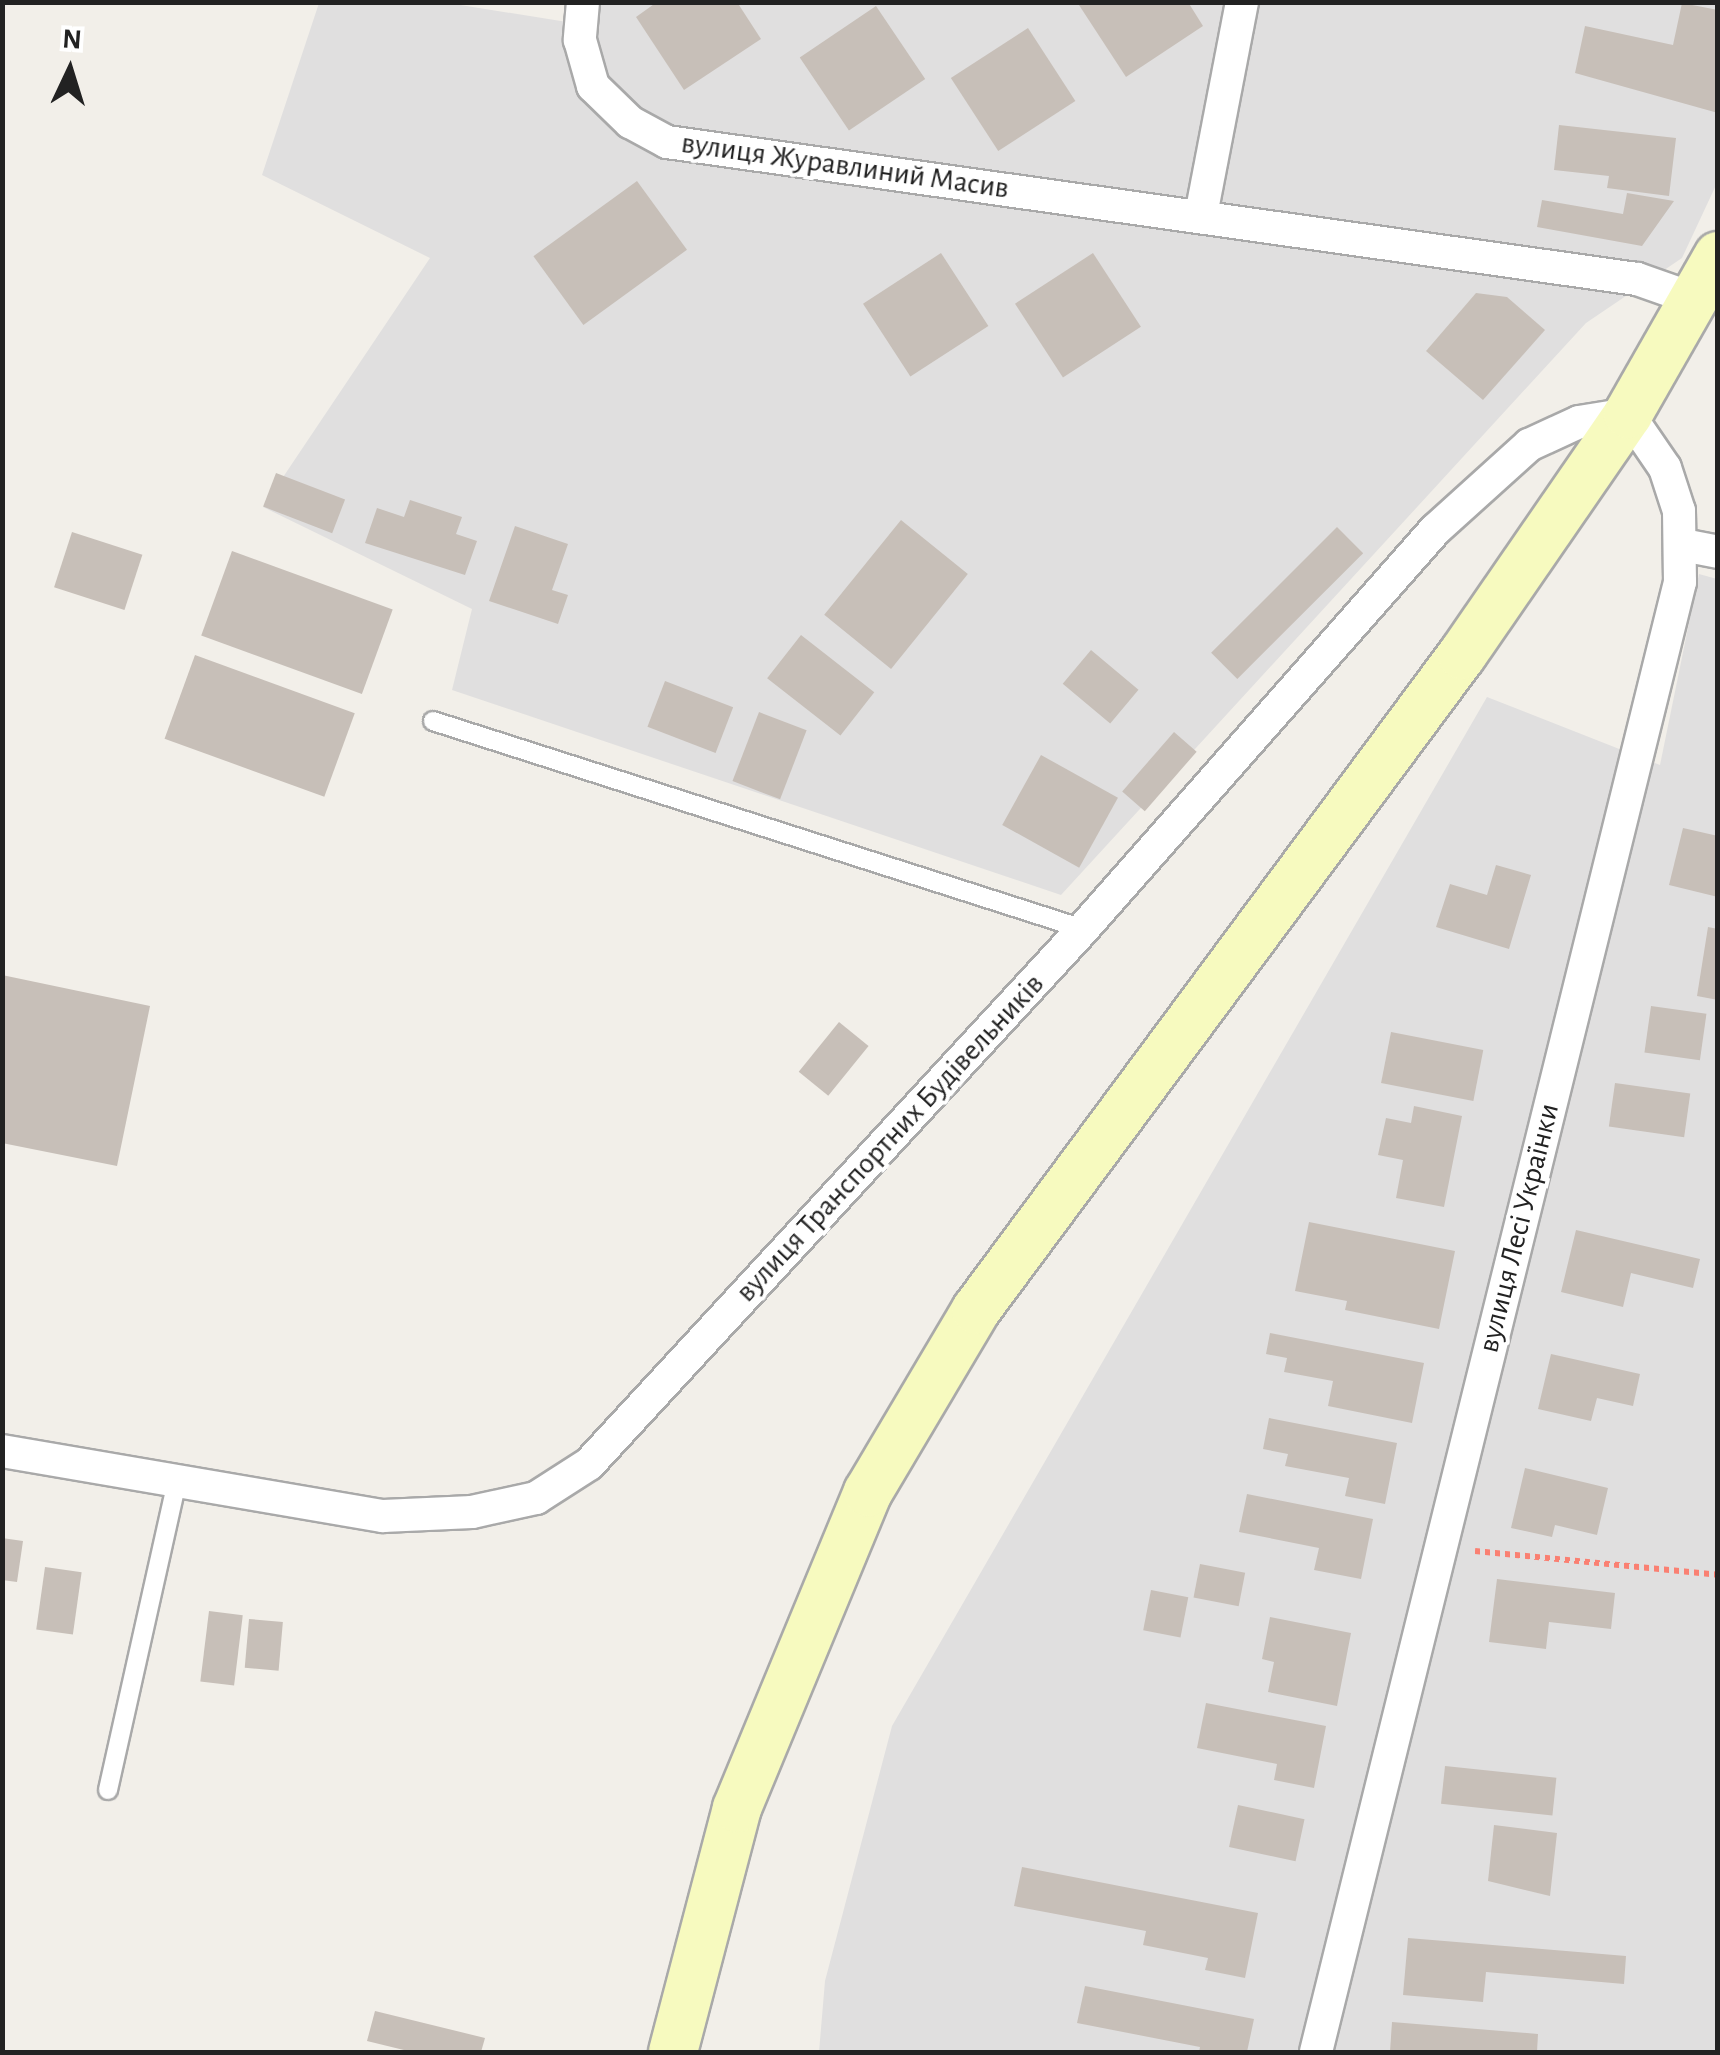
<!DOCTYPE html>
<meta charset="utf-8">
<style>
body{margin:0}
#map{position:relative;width:1720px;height:2055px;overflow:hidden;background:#f2efe9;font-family:"Alegreya Sans",sans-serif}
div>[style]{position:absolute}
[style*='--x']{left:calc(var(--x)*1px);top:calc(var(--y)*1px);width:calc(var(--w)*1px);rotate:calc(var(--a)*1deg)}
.residential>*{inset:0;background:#e0dfdf}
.building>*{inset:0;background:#c7bfb8;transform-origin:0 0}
.path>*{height:6px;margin-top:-3px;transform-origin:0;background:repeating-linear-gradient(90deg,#fa8072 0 5px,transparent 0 10px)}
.roads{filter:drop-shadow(2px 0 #a9a9a9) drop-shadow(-2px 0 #a9a9a9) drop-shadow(0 2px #a9a9a9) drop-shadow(0 -2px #a9a9a9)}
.lane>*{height:18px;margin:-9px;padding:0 9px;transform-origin:9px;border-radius:9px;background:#fff}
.street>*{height:32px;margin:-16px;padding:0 16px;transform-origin:16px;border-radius:16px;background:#fff}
.secondary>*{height:48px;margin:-24px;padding:0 24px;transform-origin:24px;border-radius:24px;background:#f7fabf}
span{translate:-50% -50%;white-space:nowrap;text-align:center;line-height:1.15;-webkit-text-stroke:8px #fff;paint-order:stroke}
.street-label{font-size:30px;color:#222}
.frame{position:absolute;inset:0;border:5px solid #222;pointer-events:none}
.north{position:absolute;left:20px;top:20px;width:100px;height:100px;-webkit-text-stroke:8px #fff;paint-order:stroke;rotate:4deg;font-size:28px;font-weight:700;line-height:40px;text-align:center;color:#222}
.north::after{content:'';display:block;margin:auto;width:35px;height:45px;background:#222;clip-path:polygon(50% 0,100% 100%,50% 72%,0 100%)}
</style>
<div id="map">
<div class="residential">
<i style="clip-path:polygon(600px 2px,1717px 3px,1717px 183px,1682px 258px,1586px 323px,1061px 895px,452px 690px,472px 609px,263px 507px,430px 258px,262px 175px,319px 3px,448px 3px,598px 27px)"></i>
<i style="clip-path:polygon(1699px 574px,1717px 579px,1717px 2052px,819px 2052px,825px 1981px,892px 1726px,1487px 697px,1660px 765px)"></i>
</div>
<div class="building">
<i style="clip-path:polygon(657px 2px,737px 2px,761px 39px,684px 90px,636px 17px)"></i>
<i style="clip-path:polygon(1077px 2px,1188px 2px,1203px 26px,1126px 77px)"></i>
<i style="clip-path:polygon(1682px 3px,1718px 10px,1718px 113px,1575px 73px,1585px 26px,1673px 45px)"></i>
<i style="left:876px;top:6px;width:88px;height:92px;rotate:56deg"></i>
<i style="left:1028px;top:28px;width:87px;height:92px;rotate:57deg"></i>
<i style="clip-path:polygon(1559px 125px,1676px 138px,1669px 196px,1607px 188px,1609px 176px,1554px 170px)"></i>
<i style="left:637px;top:181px;width:85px;height:128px;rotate:54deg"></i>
<i style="clip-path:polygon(1627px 193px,1674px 201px,1642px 246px,1537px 227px,1542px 200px,1623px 214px)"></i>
<i style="left:941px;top:253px;width:87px;height:93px;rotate:57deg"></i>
<i style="left:1093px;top:253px;width:88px;height:93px;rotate:57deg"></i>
<i style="clip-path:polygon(1476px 293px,1507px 297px,1545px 330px,1483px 400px,1426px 351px)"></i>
<i style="left:276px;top:473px;width:74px;height:36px;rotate:21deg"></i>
<i style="clip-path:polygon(410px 500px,462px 517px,456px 534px,477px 541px,465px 575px,365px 543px,377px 508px,404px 517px)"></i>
<i style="left:901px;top:520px;width:86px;height:122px;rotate:39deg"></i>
<i style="clip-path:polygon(515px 526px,568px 544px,552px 590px,568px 595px,558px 624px,489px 601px)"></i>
<i style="left:1337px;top:527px;width:37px;height:178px;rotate:45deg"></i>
<i style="left:72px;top:532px;width:74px;height:58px;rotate:18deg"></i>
<i style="left:232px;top:551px;width:171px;height:90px;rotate:20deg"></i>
<i style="left:801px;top:635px;width:93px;height:55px;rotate:38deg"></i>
<i style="left:1091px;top:650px;width:62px;height:44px;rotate:40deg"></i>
<i style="left:195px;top:655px;width:170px;height:89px;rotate:20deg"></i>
<i style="left:665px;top:681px;width:73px;height:49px;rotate:21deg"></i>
<i style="left:759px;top:712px;width:51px;height:74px;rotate:21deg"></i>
<i style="left:1174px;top:732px;width:30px;height:79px;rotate:41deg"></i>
<i style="left:1041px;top:755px;width:88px;height:80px;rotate:29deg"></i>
<i style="clip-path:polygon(1683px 828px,1718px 836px,1718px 897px,1669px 885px)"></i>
<i style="clip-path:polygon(1496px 865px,1531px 875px,1509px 949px,1436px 927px,1450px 884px,1487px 895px)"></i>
<i style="clip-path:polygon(1708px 927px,1718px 929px,1718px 1000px,1697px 996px)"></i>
<i style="clip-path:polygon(2px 975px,150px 1006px,117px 1166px,2px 1143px)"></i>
<i style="left:1651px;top:1006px;width:56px;height:47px;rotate:8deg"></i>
<i style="left:839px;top:1022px;width:38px;height:64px;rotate:39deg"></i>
<i style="left:1391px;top:1032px;width:94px;height:52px;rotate:11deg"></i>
<i style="left:1615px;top:1083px;width:76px;height:44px;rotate:8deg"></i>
<i style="clip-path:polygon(1414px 1106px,1462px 1116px,1444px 1207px,1396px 1198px,1403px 1160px,1378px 1155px,1386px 1118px,1411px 1123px)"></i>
<i style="clip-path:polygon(1309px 1222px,1455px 1251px,1439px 1329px,1345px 1310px,1347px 1301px,1295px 1291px)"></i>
<i style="clip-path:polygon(1576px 1230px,1700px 1259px,1693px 1288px,1631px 1273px,1623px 1307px,1561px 1292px)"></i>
<i style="clip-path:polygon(1270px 1333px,1424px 1363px,1412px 1423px,1328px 1406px,1333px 1381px,1284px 1372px,1287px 1358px,1266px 1354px)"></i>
<i style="clip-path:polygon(1551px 1354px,1640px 1374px,1633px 1406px,1597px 1398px,1591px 1421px,1538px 1409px)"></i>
<i style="clip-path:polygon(1269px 1418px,1397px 1443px,1385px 1504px,1345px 1496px,1349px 1478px,1285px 1466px,1288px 1454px,1263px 1449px)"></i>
<i style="clip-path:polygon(1525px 1468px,1608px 1488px,1597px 1535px,1555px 1525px,1552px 1537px,1511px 1528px)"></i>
<i style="clip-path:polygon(1247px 1494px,1373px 1519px,1361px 1579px,1314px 1570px,1319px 1548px,1239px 1532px)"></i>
<i style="clip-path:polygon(2px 1538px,23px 1541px,17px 1582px,2px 1580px)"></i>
<i style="left:1200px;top:1564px;width:46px;height:34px;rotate:11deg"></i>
<i style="left:45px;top:1567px;width:37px;height:63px;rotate:8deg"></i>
<i style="clip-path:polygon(1497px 1579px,1615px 1593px,1611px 1629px,1549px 1622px,1546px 1649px,1489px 1642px)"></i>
<i style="left:1151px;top:1590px;width:38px;height:41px;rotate:11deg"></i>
<i style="left:209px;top:1611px;width:34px;height:71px;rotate:7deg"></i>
<i style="clip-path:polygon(1270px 1617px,1351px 1633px,1337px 1706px,1268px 1692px,1274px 1662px,1262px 1659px)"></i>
<i style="left:249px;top:1619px;width:34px;height:49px;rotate:5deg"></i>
<i style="clip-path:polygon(1206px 1703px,1326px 1726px,1314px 1788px,1274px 1780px,1277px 1764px,1197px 1748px)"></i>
<i style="left:1445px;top:1766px;width:112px;height:38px;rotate:6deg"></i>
<i style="left:1238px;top:1805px;width:68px;height:43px;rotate:12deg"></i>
<i style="clip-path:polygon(1494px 1825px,1557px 1833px,1550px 1896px,1488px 1881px)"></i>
<i style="clip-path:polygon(1022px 1867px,1258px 1913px,1245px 1978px,1205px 1970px,1208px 1958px,1143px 1945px,1146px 1931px,1014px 1906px)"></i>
<i style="clip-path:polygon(1408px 1938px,1626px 1956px,1624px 1984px,1486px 1972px,1483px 2002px,1403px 1995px)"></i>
<i style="clip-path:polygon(1085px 1986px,1254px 2019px,1247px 2052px,1199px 2052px,1200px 2047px,1077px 2023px)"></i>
<i style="clip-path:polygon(375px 2011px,485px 2038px,481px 2052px,412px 2052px,367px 2041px)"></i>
<i style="clip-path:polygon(1392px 2022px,1538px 2034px,1537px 2052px,1390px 2052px)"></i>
</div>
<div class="path">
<i style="--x:1475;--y:1551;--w:244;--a:5.6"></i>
</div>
<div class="roads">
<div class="lane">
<i style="--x:433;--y:721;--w:682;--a:17.74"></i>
<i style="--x:108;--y:1790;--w:312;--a:-77.4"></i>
</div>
<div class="street">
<i style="--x:583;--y:2;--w:38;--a:95"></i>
<i style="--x:580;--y:40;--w:48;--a:74.2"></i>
<i style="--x:593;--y:86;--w:52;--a:44.2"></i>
<i style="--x:630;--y:122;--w:42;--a:28.4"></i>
<i style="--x:667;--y:142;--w:980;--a:8.04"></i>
<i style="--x:1637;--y:279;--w:60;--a:19.3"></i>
<i style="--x:1201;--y:215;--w:217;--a:-79.1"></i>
<i style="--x:1683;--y:545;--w:36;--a:11"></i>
<i style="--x:2;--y:1451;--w:387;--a:9.7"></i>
<i style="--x:383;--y:1516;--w:89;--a:-2.6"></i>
<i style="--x:472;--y:1512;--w:66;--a:-12.3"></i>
<i style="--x:536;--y:1498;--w:63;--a:-32.7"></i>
<i style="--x:589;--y:1464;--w:728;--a:-47.28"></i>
<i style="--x:1083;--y:929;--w:532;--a:-48.58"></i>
<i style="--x:1435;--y:530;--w:127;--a:-42.1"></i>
<i style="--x:1529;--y:445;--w:55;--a:-24.7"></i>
<i style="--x:1579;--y:422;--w:50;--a:-9.3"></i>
<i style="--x:1628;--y:414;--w:65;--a:55.6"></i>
<i style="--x:1665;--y:468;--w:45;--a:72"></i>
<i style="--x:1679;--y:511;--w:71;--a:89.2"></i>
<i style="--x:1680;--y:582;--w:1514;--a:103.91"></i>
</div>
<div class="secondary">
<i style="--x:673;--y:2052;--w:252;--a:-75.3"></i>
<i style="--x:737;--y:1808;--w:342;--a:-67.5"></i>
<i style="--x:868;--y:1492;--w:212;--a:-59.3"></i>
<i style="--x:976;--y:1310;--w:816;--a:-53.43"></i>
<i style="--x:1462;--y:655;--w:293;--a:-55.4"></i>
<i style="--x:1628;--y:414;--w:182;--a:-60.3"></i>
</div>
</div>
<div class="street-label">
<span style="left:845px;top:166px;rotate:8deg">вулиця Журавлиний Масив</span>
<span style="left:890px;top:1138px;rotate:-47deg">вулиця Транспортних Будівельників</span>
<span style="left:1519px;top:1228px;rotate:-76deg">вулиця Лесі Українки</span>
</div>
<div class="frame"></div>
<div class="north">N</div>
</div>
